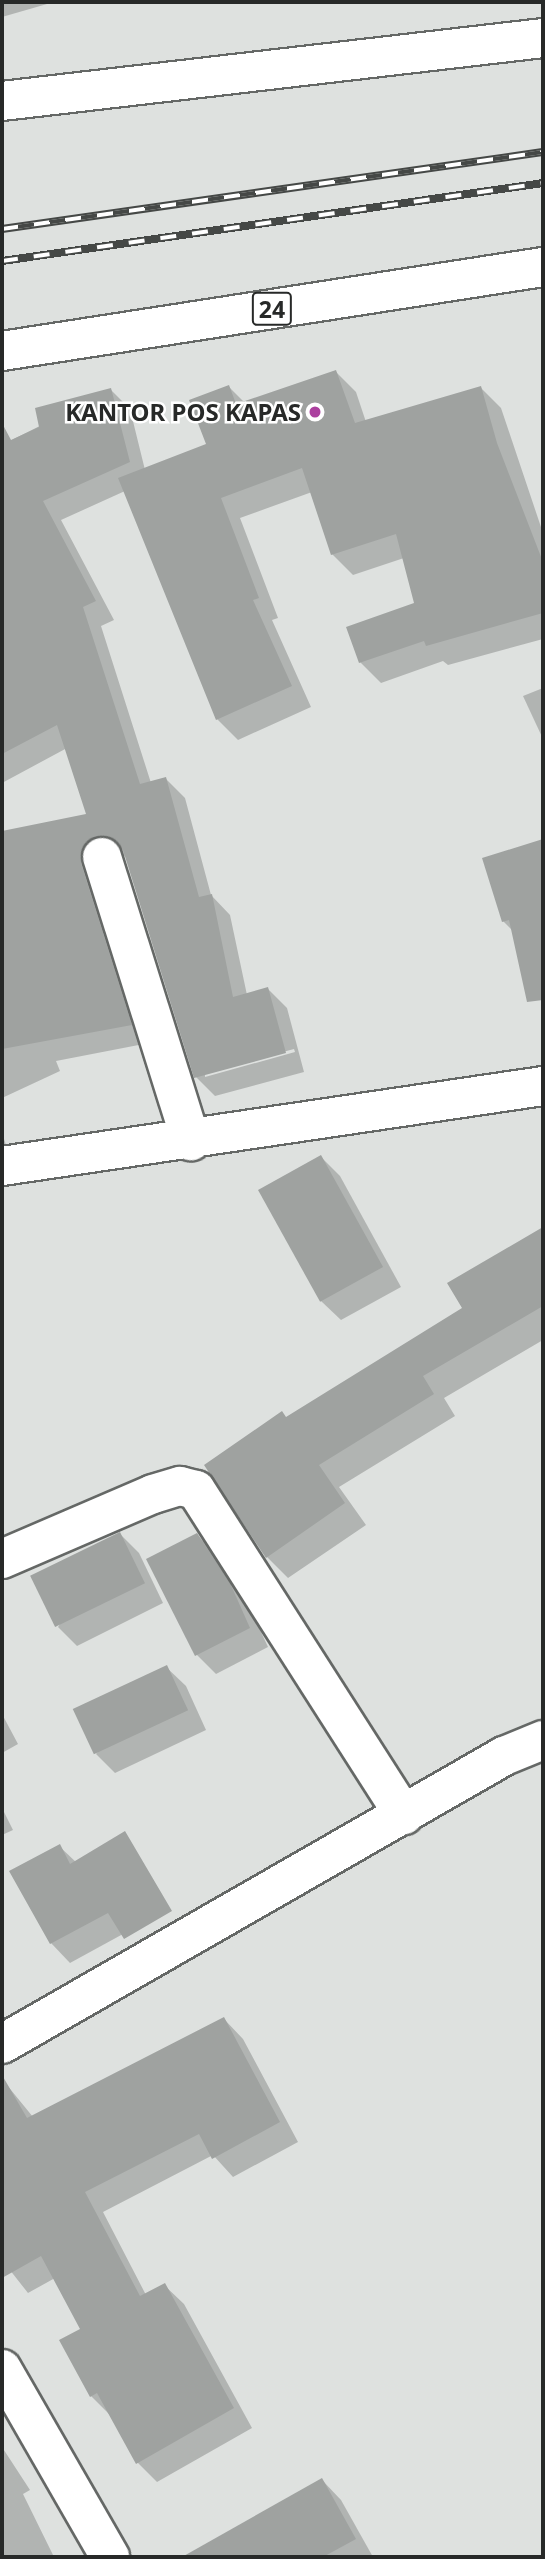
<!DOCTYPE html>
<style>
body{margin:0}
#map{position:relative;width:545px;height:2559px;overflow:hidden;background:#dee1df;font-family:"Noto Sans",sans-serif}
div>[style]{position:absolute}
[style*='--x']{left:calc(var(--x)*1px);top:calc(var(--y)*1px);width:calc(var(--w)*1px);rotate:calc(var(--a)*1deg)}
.shadow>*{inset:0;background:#0003}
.building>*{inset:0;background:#9fa2a0;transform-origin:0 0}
.roads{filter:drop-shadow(2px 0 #656866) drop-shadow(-2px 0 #656866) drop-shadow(0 2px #656866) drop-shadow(0 -2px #656866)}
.street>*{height:38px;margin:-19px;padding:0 19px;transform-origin:19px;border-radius:19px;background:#fff}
.highway>*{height:38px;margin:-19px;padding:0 19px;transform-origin:19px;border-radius:19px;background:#fff}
.rail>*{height:8px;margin-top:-4px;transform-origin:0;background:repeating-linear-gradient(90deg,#fff 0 16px,#454846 0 32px);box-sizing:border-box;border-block:2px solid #454846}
.dots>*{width:19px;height:19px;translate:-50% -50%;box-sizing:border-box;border:4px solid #fff;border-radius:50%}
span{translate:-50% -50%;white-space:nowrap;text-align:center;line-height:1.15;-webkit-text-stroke:5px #fff;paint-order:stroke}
.shield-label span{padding:2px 5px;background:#fff;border:2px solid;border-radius:5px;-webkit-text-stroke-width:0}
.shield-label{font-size:23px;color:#272928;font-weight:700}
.poi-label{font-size:24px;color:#272928;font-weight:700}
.right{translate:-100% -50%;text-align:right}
.frame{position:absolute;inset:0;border:4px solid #272928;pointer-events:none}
</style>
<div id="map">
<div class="shadow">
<i style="clip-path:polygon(2px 2px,54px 2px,2px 17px)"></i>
<i style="clip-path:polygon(evenodd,336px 372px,356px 392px,366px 422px,481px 388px,501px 408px,543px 533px,543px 639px,448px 665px,443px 661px,381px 683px,360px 662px,417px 604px,404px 558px,353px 575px,332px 554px,312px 492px,240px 518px,278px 618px,272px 620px,311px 707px,238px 740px,217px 719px,125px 491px,61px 520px,114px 620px,101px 626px,151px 783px,166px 779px,185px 798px,211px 895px,230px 915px,247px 995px,268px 989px,287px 1008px,304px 1072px,215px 1096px,196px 1077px,127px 857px,116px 854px,149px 1043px,56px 1061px,60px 1071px,2px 1098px,2px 832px,88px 815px,67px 748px,2px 783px,2px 445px,111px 390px,130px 409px,145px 470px,208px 445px,229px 387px,245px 403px,336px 372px,294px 1049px,295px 1052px,205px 1077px,205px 1073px,294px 1049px)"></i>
<i style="clip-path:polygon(543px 688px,543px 739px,523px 696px)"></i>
<i style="clip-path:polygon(543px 841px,543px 1002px,525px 983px,513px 931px,503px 921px,485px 859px)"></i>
<i style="clip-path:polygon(2px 1133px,8px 1151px,2px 1154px)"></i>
<i style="clip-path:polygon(321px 1157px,340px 1176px,401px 1287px,341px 1320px,321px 1301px)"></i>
<i style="clip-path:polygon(543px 1229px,543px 1340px,444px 1398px,455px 1416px,339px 1487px,366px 1525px,288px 1578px,267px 1557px,287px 1419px,464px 1309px,450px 1283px)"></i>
<i style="clip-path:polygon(120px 1534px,139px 1553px,163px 1603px,77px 1646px,58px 1627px)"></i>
<i style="clip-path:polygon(197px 1535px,216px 1554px,248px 1604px,268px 1647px,216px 1674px,197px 1655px)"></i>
<i style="clip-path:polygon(166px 1667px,186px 1686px,206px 1730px,115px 1773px,96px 1754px)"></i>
<i style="clip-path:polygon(2px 1714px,18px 1744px,2px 1753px)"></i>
<i style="clip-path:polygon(2px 1808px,13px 1830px,2px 1835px)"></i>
<i style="clip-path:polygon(59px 1846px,79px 1865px,123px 1934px,70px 1963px,51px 1943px)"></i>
<i style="clip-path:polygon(224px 2019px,243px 2039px,298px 2142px,233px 2177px,213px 2155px,103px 2212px,146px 2295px,164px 2285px,184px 2304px,252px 2428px,157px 2482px,138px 2463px,111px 2416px,91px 2396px,83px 2329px,55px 2278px,28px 2293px,2px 2260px,2px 2079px,33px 2117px)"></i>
<i style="clip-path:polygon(2px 2447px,30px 2490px,23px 2494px,54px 2557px,2px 2557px)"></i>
<i style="clip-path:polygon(322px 2480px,341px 2500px,373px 2557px,196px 2557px,194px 2553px)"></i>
</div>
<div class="building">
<i style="clip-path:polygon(336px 370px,355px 423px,481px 386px,497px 443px,543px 562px,543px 613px,426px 646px,424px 641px,359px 663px,346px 627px,414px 603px,396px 534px,331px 555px,302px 468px,221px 498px,259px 598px,253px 600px,292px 686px,216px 720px,118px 478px,206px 444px,189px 400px,229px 385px,236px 404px)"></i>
<i style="clip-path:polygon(111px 388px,130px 462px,43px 501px,96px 601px,83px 607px,140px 784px,166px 777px,199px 897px,212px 894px,233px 997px,268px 987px,286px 1053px,194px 1078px,123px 850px,106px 836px,86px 842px,81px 863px,132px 1025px,2px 1049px,2px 831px,86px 814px,57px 725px,2px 754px,2px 423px,11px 440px,39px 427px,35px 408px)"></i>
<i style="clip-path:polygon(543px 839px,543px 1000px,527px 1002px,509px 920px,502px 922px,482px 858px)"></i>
<i style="left:321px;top:1155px;width:128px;height:72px;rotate:61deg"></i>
<i style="clip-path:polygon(543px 1227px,543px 1306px,423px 1376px,434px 1394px,319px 1465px,345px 1503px,266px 1558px,204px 1465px,282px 1411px,286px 1417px,462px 1308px,447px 1283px)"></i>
<i style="left:120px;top:1532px;width:57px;height:100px;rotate:64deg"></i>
<i style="clip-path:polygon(197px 1533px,230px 1583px,250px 1628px,195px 1656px,146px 1559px)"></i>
<i style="left:167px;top:1665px;width:50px;height:104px;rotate:65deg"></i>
<i style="clip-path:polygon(125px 1831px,172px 1911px,124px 1939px,108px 1913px,50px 1944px,9px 1871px,60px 1844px,70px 1864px)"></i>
<i style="clip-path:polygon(224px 2017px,280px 2122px,212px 2159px,199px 2134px,85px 2192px,140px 2296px,165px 2283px,234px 2408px,136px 2464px,97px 2393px,90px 2397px,59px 2340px,80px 2329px,41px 2256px,2px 2278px,2px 2075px,27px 2118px)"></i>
<i style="clip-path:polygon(322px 2478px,356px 2539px,323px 2557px,182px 2557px)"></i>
</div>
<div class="roads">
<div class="street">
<i style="--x:2;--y:101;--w:545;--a:-6.64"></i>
<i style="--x:102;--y:857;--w:298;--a:72.6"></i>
<i style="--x:2;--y:1166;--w:547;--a:-8.41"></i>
<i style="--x:2;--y:1559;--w:164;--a:-23.3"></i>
<i style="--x:153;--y:1494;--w:28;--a:-17"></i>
<i style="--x:180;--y:1486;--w:16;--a:14"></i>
<i style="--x:196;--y:1490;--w:386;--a:57.4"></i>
<i style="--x:2;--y:2044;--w:579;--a:-29.84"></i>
<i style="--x:504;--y:1756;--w:42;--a:-22.3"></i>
<i style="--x:2;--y:2369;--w:217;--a:60.1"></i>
</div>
<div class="highway">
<i style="--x:2;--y:351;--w:547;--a:-8.83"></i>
</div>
</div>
<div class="rail">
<i style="--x:2;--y:229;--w:546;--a:-8.1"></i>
<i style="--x:2;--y:261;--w:547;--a:-8.2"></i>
</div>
<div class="dots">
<i style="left:315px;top:412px;background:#ac409f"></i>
</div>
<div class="shield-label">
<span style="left:272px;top:309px">24</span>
</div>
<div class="poi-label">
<span class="right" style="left:301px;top:412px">KANTOR POS KAPAS</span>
</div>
<div class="frame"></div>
</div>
